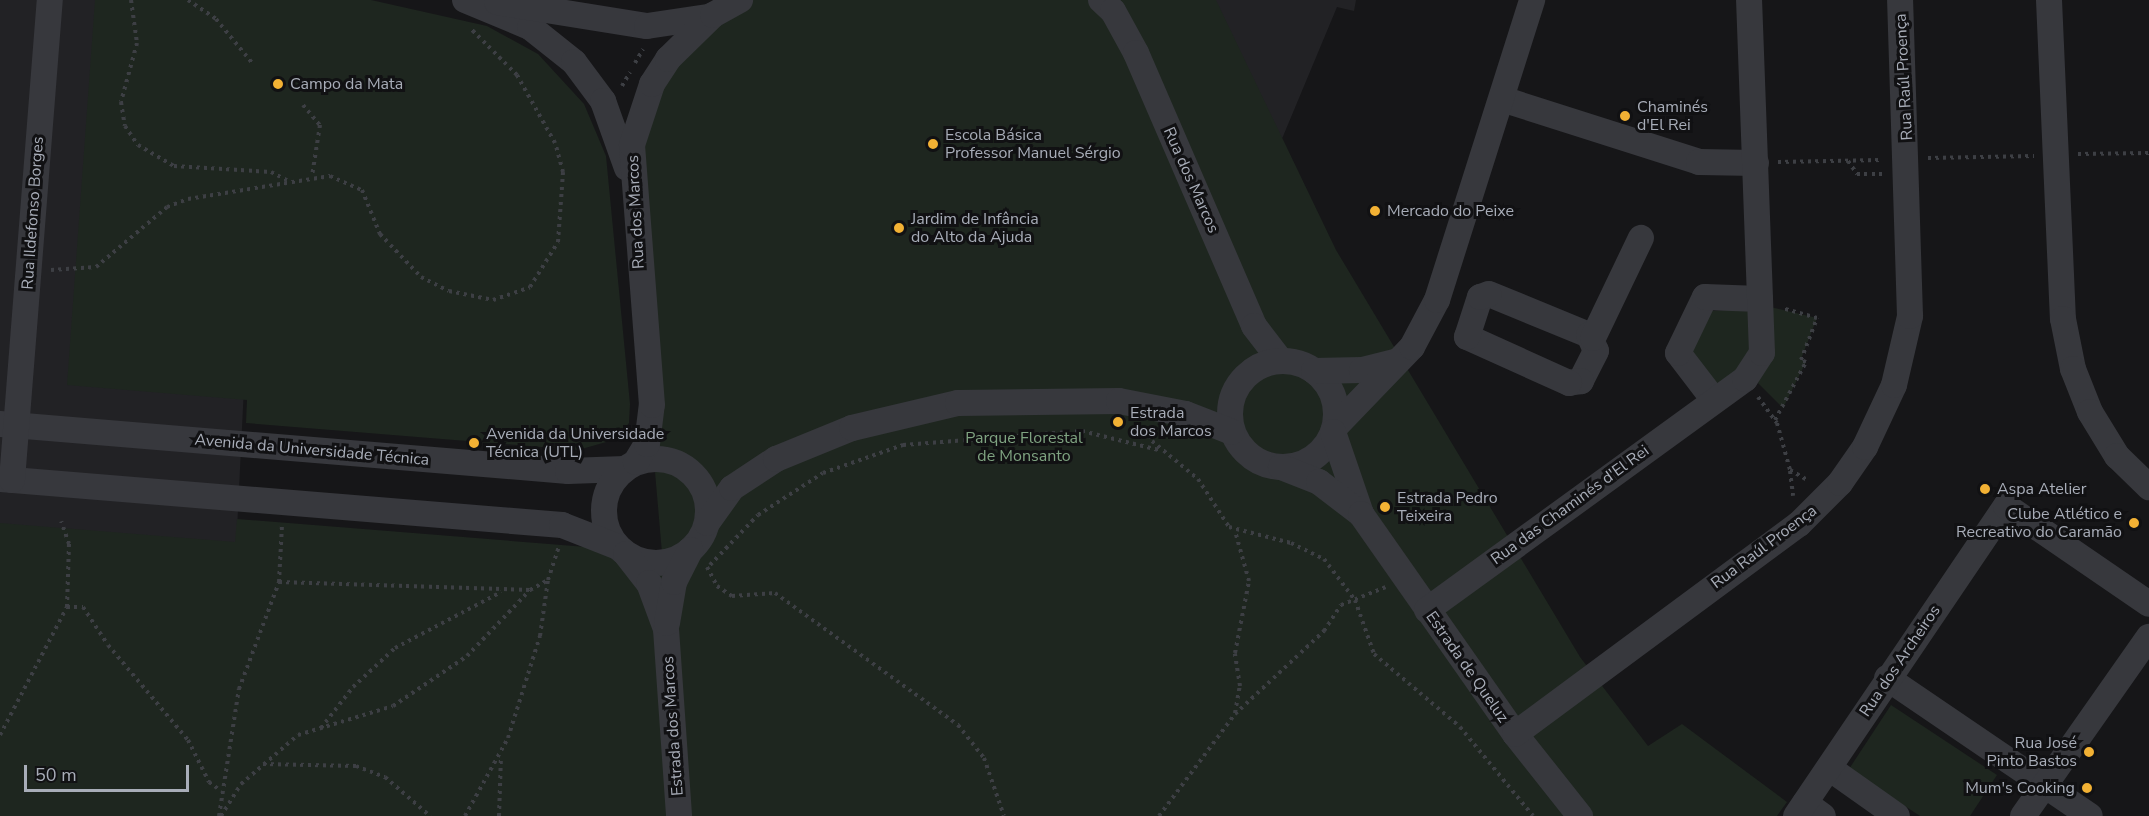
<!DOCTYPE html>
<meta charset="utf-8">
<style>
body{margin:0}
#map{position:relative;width:2149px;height:816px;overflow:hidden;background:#161618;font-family:"Nunito Sans",sans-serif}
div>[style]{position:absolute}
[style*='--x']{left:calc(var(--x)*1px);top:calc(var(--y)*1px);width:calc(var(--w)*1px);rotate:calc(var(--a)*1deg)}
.built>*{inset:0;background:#222225}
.green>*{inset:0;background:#1e261f}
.path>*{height:4px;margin-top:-2px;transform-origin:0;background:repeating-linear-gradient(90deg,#3d3f44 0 3px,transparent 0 7.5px)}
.minor>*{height:26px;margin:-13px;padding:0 13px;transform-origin:13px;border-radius:13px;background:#37383d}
.minor>.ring{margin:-13px;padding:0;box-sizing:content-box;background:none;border:26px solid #37383d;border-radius:50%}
.dots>*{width:16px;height:16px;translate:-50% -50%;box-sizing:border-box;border:3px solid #111113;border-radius:50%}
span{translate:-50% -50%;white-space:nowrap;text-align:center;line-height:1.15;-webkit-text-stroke:6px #111113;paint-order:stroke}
.street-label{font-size:16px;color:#a8adb8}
.poi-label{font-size:16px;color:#a8adb8}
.left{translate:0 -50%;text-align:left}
.right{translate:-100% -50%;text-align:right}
.park-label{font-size:16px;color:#7fa381}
.scale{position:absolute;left:24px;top:765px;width:165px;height:27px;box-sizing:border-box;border:3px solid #a8adb8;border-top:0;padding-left:8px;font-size:18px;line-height:21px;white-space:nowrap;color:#a8adb8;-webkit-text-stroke:4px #111113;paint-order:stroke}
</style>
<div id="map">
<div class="built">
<i style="clip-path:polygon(0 0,101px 0,244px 387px,236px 551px,0 531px)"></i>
<i style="clip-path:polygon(1137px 0,1356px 0,1354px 11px,1337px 7px,1264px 182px)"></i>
</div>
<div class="green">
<i style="clip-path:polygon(95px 0,371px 0,487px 26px,538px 54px,584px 104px,606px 156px,630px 404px,629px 423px,617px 439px,578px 450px,246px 423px,247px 400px,67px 385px)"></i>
<i style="clip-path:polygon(743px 0,1216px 0,1336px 250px,1580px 657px,1648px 746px,1682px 724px,1787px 802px,1777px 816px,0 816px,0 523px,235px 542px,237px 519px,662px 553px,635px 239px,645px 97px)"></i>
<i style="clip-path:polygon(1770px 307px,1817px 318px,1801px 359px,1806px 362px,1783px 408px,1758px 383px)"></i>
<i style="clip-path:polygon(1744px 309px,1754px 315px,1750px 351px,1743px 367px,1717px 385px,1692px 356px,1691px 345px,1712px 311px)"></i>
<i style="clip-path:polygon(1891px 705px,1997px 775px,1970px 816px,1920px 816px,1849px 769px)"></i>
</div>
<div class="path">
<i style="--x:131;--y:0;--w:43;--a:82.1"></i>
<i style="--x:137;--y:43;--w:61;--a:105.2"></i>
<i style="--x:121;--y:102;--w:24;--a:81"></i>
<i style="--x:125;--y:126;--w:23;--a:56"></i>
<i style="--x:138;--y:145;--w:42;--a:30.3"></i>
<i style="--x:174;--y:166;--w:97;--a:3.5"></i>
<i style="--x:271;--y:172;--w:18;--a:27"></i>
<i style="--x:188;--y:0;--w:34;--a:34"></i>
<i style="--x:216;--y:19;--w:58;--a:50.6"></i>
<i style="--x:635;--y:63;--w:16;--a:-60"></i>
<i style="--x:622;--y:86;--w:16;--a:-60"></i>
<i style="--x:303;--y:105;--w:26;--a:50"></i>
<i style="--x:320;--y:125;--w:52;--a:98.9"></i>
<i style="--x:2078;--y:154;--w:71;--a:-0.8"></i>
<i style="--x:1928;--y:158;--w:106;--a:-1.1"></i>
<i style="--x:1848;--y:161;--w:16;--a:55"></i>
<i style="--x:1857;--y:174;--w:26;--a:0"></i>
<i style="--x:1778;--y:162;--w:103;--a:-1.1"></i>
<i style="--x:51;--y:270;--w:45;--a:-3.8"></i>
<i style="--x:96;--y:267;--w:93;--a:-40.2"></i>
<i style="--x:167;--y:207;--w:22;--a:-21"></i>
<i style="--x:188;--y:199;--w:144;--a:-9.2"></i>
<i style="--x:330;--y:176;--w:35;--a:24"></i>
<i style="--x:362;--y:190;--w:48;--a:67.8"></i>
<i style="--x:380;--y:234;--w:59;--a:46.4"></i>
<i style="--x:421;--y:277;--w:31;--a:27"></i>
<i style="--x:449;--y:291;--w:45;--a:11.6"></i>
<i style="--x:493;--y:300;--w:39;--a:-19"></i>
<i style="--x:530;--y:287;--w:53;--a:-58.1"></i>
<i style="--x:558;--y:242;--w:70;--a:-85.9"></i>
<i style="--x:563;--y:172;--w:30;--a:-105"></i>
<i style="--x:555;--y:143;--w:78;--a:-119.2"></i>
<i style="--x:517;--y:75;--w:65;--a:-135"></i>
<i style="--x:1758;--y:397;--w:32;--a:54"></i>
<i style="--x:1777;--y:423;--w:49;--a:74.5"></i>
<i style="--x:1790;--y:470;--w:22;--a:30"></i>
<i style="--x:1775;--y:420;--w:66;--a:-61.9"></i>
<i style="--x:1806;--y:362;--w:5;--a:-158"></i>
<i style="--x:1801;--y:360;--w:45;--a:-69.1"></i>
<i style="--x:1817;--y:318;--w:35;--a:-164"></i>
<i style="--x:1147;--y:429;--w:13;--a:67"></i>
<i style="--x:1152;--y:441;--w:60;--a:39.6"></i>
<i style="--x:1198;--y:479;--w:57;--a:57.1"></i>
<i style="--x:1229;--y:527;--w:64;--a:14.5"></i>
<i style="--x:1291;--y:543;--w:37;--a:26"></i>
<i style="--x:1324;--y:559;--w:51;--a:52.9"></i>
<i style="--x:1355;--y:600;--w:57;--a:70.6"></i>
<i style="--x:1374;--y:654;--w:113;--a:40.3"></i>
<i style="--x:1460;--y:727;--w:115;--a:50.6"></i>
<i style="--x:1790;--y:471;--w:25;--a:83"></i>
<i style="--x:710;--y:565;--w:69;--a:-46.2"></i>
<i style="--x:758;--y:515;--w:77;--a:-32.9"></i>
<i style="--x:823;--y:473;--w:85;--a:-19.3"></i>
<i style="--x:903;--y:445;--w:180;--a:-4.5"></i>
<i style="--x:1082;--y:431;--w:79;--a:13.9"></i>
<i style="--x:707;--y:567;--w:21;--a:62"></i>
<i style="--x:717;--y:586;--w:18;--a:34"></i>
<i style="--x:732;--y:596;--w:43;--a:-4"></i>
<i style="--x:775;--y:593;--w:226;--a:35.8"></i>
<i style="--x:958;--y:725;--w:42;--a:51.8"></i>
<i style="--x:984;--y:758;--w:61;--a:71"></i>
<i style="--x:279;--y:582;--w:251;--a:1.8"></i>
<i style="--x:67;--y:607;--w:16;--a:0"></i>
<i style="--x:83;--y:607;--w:45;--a:56.7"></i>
<i style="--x:108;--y:645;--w:124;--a:49.9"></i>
<i style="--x:188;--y:740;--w:47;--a:63.4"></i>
<i style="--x:209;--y:782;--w:15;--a:37"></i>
<i style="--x:1235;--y:713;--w:27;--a:-80"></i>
<i style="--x:1240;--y:686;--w:33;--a:-99"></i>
<i style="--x:1235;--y:653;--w:73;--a:-79"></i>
<i style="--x:1249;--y:581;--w:52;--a:-105.6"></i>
<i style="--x:321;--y:728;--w:52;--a:-52"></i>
<i style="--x:353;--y:687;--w:57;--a:-42.9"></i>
<i style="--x:395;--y:648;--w:120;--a:-27.8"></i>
<i style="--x:0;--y:735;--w:144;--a:-62.4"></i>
<i style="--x:67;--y:607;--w:63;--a:-88.2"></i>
<i style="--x:69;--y:544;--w:24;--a:-109"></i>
<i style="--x:263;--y:764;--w:93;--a:1.2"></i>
<i style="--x:356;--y:766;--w:31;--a:21"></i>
<i style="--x:385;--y:777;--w:60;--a:40.9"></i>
<i style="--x:219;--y:816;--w:129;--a:-81.1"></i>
<i style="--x:239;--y:689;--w:114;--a:-69.5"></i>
<i style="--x:279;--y:582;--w:58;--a:-87"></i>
<i style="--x:221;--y:816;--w:38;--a:-58"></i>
<i style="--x:241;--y:784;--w:75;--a:-40.7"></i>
<i style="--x:298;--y:735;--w:99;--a:-17"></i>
<i style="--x:393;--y:706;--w:89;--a:-34"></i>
<i style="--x:467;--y:656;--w:91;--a:-46.3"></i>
<i style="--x:530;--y:590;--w:21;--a:-29"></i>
<i style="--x:548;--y:580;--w:36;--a:-72"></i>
<i style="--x:465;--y:816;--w:89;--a:-61.1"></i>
<i style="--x:508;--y:738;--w:107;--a:-72.6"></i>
<i style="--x:540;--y:636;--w:57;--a:-81.9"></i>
<i style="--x:499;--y:816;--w:59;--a:-88.1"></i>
<i style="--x:1159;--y:816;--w:127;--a:-53.3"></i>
<i style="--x:1235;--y:714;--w:122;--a:-43"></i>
<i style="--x:1324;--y:631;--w:31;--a:-57"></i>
<i style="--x:1341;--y:605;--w:48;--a:-21.8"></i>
</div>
<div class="minor">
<i style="--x:465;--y:0;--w:70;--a:22.6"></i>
<i style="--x:530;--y:27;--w:56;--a:38.5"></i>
<i style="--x:574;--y:62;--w:49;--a:53.4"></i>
<i style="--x:603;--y:101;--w:71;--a:70.3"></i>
<i style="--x:1101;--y:0;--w:16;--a:43"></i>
<i style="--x:1113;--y:11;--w:48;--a:61.3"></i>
<i style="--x:1136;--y:53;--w:297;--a:66.6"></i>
<i style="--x:1254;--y:326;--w:44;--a:52.4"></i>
<i style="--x:2049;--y:0;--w:319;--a:87.5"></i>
<i style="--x:2063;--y:319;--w:51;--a:78.7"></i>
<i style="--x:2073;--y:369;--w:46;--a:68.4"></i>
<i style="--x:2090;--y:412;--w:52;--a:58.5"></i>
<i style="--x:2117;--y:456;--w:45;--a:44.1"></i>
<i style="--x:497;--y:2;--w:152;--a:9.1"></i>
<i style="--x:647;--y:26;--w:61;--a:-8.5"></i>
<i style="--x:1502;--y:99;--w:207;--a:17.7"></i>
<i style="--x:1699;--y:162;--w:57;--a:1"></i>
<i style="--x:1489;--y:294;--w:108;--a:22.3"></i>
<i style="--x:1589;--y:335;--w:17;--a:66"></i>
<i style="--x:1596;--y:351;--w:34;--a:117"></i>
<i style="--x:1581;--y:381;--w:12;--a:171"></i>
<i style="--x:1569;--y:383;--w:112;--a:-155.7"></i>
<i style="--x:1467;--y:337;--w:42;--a:-72"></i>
<i style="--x:1480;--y:297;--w:9;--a:-18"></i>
<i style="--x:1593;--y:338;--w:111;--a:-64.4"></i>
<i class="ring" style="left:1230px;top:361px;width:80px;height:80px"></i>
<i style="--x:1314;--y:371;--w:48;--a:-1.2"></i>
<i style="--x:1362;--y:370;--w:37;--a:-14"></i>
<i style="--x:1714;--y:400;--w:59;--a:-127.5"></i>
<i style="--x:1678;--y:353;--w:62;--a:-64.3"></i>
<i style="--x:1705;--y:297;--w:55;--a:2.1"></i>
<i style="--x:0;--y:424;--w:570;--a:4.73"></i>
<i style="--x:568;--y:471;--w:57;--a:-2"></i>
<i style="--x:1335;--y:427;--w:111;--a:-46.1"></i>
<i style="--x:1412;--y:347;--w:53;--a:-62"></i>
<i style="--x:1437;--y:300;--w:315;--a:-72.4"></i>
<i style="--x:1333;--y:432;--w:87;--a:71.1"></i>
<i class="ring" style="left:604px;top:459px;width:78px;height:78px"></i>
<i style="--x:636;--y:462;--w:21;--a:-59"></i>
<i style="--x:647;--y:444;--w:39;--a:-83"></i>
<i style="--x:652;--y:405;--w:261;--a:-94.4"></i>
<i style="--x:632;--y:145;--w:64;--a:-71.8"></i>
<i style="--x:652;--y:84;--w:30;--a:-57"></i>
<i style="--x:668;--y:59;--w:63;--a:-44.4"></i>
<i style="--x:713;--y:15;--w:31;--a:-29"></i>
<i style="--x:1281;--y:467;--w:41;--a:21.5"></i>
<i style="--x:1319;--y:482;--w:53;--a:37.3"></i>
<i style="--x:1361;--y:514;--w:269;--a:55"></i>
<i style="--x:1515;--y:734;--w:105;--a:51.6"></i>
<i style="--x:0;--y:479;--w:564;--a:4.68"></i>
<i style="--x:562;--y:525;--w:60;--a:21.4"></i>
<i style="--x:12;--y:480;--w:482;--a:-85.5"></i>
<i style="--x:707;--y:523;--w:43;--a:-54.5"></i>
<i style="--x:732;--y:488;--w:53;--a:-33.4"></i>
<i style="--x:776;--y:459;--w:82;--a:-22.2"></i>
<i style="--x:852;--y:428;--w:109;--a:-13.3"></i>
<i style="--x:958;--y:403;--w:161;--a:-0.7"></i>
<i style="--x:1119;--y:401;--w:68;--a:11"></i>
<i style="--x:1186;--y:414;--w:49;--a:21.4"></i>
<i style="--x:626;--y:554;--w:37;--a:52"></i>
<i style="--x:649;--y:583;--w:49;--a:69.7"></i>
<i style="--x:666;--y:629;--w:187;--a:86"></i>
<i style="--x:1427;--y:610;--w:393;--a:-36"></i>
<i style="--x:1745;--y:379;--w:31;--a:-57"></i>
<i style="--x:1762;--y:353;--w:353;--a:-92.1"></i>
<i style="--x:667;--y:623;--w:42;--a:-80.3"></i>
<i style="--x:674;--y:582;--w:36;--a:-63"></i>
<i style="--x:1887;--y:678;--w:245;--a:34.2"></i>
<i style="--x:1515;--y:734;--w:353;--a:-36.5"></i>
<i style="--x:1799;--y:524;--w:58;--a:-45"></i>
<i style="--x:1840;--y:483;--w:44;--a:-55.2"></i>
<i style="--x:1865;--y:447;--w:68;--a:-64.9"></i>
<i style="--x:1894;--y:385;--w:71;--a:-76.9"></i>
<i style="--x:1910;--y:316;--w:316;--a:-91.8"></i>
<i style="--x:1829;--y:768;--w:83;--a:35.2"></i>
<i style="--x:1805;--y:803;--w:22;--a:36"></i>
<i style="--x:1796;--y:816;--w:374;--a:-55.9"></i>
<i style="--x:2006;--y:506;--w:173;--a:34.4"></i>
<i style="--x:2023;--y:816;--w:219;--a:-54.9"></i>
</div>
<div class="dots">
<i style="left:278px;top:84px;background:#f2b134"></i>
<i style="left:1625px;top:116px;background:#f2b134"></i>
<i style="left:933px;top:144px;background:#f2b134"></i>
<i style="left:1375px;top:211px;background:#f2b134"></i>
<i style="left:899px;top:228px;background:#f2b134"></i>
<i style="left:1118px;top:422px;background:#f2b134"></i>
<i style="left:474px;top:443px;background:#f2b134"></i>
<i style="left:1985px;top:489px;background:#f2b134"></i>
<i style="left:1385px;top:507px;background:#f2b134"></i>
<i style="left:2134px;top:523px;background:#f2b134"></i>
<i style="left:2089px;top:752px;background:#f2b134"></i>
<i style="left:2087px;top:788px;background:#f2b134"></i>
</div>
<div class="street-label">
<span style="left:1904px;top:77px;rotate:-93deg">Rua Raúl Proença</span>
<span style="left:1191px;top:180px;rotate:66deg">Rua dos Marcos</span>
<span style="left:636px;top:212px;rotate:-93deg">Rua dos Marcos</span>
<span style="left:33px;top:213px;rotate:-86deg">Rua Ildefonso Borges</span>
<span style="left:312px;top:450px;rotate:5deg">Avenida da Universidade Técnica</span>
<span style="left:1570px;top:505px;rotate:-36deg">Rua das Chaminés d'El Rei</span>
<span style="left:1764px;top:547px;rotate:-37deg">Rua Raúl Proença</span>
<span style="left:1900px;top:661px;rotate:-56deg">Rua dos Archeiros</span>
<span style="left:1467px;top:667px;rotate:55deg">Estrada de Queluz</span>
<span style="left:673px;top:726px;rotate:-94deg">Estrada dos Marcos</span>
</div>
<div class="poi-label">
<span class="left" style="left:290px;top:84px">Campo da Mata</span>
<span class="left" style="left:1637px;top:116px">Chaminés<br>d'El Rei</span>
<span class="left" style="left:945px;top:144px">Escola Básica<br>Professor Manuel Sérgio</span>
<span class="left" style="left:1387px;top:211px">Mercado do Peixe</span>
<span class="left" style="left:911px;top:228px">Jardim de Infância<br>do Alto da Ajuda</span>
<span class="left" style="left:1130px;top:422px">Estrada<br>dos Marcos</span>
<span class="left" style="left:486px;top:443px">Avenida da Universidade<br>Técnica (UTL)</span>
<span class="left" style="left:1997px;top:489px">Aspa Atelier</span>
<span class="left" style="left:1397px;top:507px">Estrada Pedro<br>Teixeira</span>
<span class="right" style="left:2122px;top:523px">Clube Atlético e<br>Recreativo do Caramão</span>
<span class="right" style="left:2077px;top:752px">Rua José<br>Pinto Bastos</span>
<span class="right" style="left:2075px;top:788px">Mum's Cooking</span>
</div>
<div class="park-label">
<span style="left:1024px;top:447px">Parque Florestal<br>de Monsanto</span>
</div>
<div class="scale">50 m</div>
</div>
